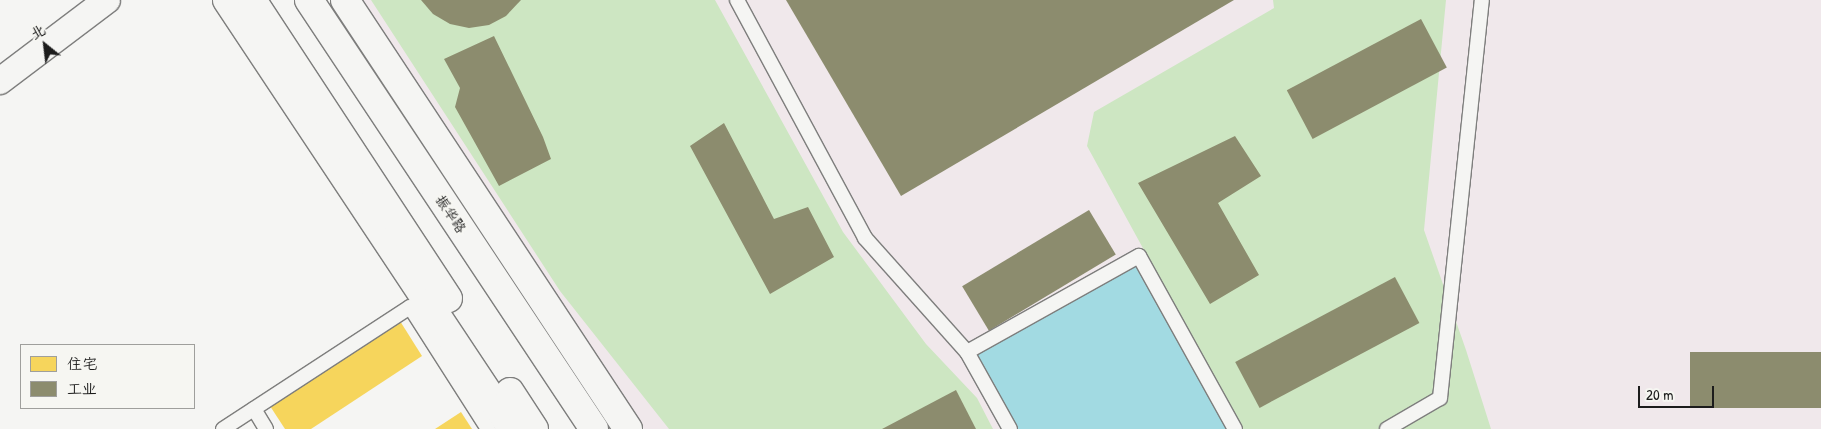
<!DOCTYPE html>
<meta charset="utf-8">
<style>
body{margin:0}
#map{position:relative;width:1821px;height:429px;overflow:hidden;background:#f5f5f3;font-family:"Patrick Hand","LXGW WenKai TC",sans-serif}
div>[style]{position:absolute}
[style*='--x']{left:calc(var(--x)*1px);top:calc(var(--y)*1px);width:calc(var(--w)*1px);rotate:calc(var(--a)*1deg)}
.built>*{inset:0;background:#f0e8eb}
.green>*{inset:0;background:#cde6c2}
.water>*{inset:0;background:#a2dae2}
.homes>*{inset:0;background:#f6d55c}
.industry>*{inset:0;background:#8c8c6e;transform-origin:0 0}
.roads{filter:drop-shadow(1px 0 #7e7e7d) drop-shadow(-1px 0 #7e7e7d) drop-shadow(0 1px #7e7e7d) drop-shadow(0 -1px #7e7e7d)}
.lane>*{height:14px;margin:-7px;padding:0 7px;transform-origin:7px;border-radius:7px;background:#f5f5f3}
.street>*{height:26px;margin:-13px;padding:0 13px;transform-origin:13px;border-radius:13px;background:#f5f5f3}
.secondary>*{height:28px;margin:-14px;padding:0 14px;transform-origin:14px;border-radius:14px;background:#f5f5f3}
span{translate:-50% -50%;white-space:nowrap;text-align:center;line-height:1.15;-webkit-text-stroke:5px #f6f6f2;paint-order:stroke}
.street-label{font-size:14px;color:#1c1c1c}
.legend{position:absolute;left:20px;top:344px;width:175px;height:65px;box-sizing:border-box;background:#f6f6f2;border:1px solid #9f9f9c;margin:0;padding:6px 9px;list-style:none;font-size:15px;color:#1c1c1c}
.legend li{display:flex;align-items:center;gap:10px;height:25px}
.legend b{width:25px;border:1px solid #9f9f9c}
.north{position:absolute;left:20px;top:20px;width:50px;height:50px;-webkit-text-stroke:4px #f6f6f2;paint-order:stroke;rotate:331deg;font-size:14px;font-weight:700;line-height:20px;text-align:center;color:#1c1c1c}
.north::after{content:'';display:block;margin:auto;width:18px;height:22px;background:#1c1c1c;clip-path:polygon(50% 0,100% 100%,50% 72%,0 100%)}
.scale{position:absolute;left:1638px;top:386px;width:76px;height:22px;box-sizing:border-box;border:2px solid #1c1c1c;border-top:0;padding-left:6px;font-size:15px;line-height:18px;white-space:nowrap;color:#1c1c1c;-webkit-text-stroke:4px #f6f6f2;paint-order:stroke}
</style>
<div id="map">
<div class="built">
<i style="clip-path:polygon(359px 0,1821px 0,1821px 429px,644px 429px)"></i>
</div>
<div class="green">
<i style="clip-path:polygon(371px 0,715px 0,843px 232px,926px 344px,977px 398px,993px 429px,669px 429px,560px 291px)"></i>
<i style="clip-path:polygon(1273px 0,1446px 0,1424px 230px,1466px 350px,1491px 429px,1242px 429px,1087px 146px,1094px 112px,1274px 8px)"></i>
</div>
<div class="water">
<i style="clip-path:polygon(1139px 256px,1235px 429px,1010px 429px,967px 352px)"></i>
</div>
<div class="homes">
<i style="clip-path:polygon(400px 321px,422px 356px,311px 429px,285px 429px,270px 406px)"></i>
<i style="clip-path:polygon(461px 412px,472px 429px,435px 429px)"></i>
</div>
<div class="industry">
<i style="clip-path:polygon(421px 0,521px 0,506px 16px,489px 25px,469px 28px,450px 24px,433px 14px)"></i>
<i style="clip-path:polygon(786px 0,1234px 0,901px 196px)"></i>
<i style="left:1421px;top:19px;width:55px;height:152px;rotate:62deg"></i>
<i style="clip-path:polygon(494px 36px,543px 137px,551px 159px,499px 186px,455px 107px,460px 88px,444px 59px)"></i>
<i style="clip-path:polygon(724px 123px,774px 219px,808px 207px,834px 257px,770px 294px,690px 146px)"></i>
<i style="clip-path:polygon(1235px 136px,1261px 176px,1218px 203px,1259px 275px,1210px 304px,1138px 183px)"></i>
<i style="left:1089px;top:210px;width:52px;height:148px;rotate:59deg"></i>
<i style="left:1395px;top:277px;width:52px;height:181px;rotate:62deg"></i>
<i style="left:1821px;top:352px;width:56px;height:131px;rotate:90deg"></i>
<i style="clip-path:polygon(956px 390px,976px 429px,882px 429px)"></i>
</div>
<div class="roads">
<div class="lane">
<i style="--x:737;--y:0;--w:270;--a:61.7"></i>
<i style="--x:865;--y:238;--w:153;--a:48.2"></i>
<i style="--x:967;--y:352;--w:88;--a:60.8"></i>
<i style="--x:967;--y:352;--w:197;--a:-29.2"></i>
<i style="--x:1139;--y:256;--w:198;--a:61"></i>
<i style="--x:254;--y:409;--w:23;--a:59"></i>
<i style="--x:223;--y:429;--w:223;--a:-33.1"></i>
<i style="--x:410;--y:307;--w:145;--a:57.4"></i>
<i style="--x:1387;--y:429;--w:61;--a:-30.3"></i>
<i style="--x:1440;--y:398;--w:400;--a:-84"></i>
</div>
<div class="street">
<i style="--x:0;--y:81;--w:134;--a:-37.1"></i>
</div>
<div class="secondary">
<i style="--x:227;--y:0;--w:515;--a:56.4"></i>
<i style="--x:252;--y:0;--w:357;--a:56.7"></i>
<i style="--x:309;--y:0;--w:515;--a:56.4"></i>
<i style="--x:345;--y:0;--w:514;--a:56.59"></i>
<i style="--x:510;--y:392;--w:44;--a:57"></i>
</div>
</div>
<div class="street-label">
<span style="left:451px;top:214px;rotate:56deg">振华路</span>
</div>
<ul class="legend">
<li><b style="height:14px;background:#f6d55c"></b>住宅</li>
<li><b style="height:14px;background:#8c8c6e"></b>工业</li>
</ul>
<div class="north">北</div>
<div class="scale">20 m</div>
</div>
